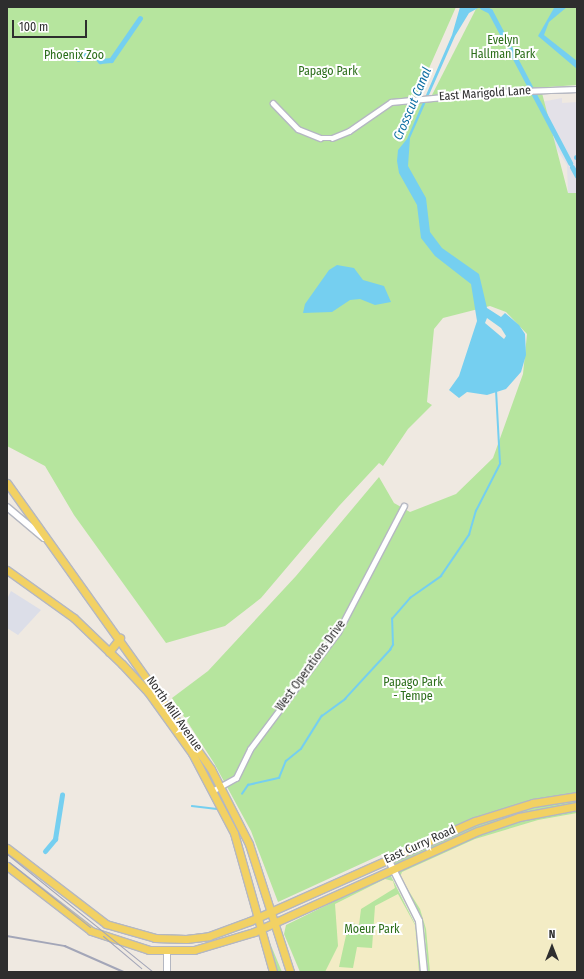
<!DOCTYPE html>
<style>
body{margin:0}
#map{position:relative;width:584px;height:979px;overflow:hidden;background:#efe9e1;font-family:"Fira Sans Condensed",sans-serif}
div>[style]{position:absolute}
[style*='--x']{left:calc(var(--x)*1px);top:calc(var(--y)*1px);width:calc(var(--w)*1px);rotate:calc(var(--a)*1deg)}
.industrial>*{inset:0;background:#e3e1e8}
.airport>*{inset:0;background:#dcdee8}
.green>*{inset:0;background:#b6e59e}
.sand>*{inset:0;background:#f3ecc5}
.water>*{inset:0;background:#75cff0}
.stream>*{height:1.5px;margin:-0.75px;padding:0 0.75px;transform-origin:0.75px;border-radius:0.75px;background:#75cff0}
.canal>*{height:5px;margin:-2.5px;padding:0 2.5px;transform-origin:2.5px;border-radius:2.5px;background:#75cff0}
.roads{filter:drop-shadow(1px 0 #b4b7c1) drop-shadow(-1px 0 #b4b7c1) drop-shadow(0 1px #b4b7c1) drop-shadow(0 -1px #b4b7c1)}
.street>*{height:4.5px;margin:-2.25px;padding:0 2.25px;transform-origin:2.25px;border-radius:2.25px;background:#fff}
.secondary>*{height:6px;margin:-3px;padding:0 3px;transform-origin:3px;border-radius:3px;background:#fff}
.primary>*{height:7px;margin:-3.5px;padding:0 3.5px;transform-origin:3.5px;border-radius:3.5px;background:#f2d163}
.tram>*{height:1px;margin:-0.5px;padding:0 0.5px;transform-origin:0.5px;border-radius:0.5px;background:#a3a6b8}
.rail>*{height:1.5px;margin:-0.75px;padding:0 0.75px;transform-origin:0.75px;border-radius:0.75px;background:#a3a6b8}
span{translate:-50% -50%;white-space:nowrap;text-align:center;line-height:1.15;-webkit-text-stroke:4px #fff;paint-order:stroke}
.park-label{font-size:12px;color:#2c6e1b}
.street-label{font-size:12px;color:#2e2e2e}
.water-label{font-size:13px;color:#0d6fa3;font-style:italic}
.frame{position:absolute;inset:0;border:8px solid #2e2e2e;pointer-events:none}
.north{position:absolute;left:532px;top:927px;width:40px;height:40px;-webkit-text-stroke:3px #fff;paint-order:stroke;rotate:0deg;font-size:11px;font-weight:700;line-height:16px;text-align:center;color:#2e2e2e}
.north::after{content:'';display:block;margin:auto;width:14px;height:18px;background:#2e2e2e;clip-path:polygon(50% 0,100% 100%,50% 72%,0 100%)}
.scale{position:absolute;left:12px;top:20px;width:75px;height:18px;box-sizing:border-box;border:2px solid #2e2e2e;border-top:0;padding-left:5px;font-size:12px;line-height:14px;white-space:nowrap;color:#2e2e2e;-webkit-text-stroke:3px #fff;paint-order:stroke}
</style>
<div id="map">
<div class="industrial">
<i style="clip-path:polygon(562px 98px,562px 103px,577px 102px,577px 193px,568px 193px,567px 165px,551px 140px,555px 138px,536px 103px)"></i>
</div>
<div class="airport">
<i style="clip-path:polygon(11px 591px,41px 610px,18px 635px,7px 628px,7px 599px)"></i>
</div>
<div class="green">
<i style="clip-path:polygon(7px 7px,456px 7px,415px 100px,434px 102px,542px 93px,568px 193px,577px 193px,577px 972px,428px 972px,424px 926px,387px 852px,278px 902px,251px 831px,214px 763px,172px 698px,208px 671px,296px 576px,379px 477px,394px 503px,410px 512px,456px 494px,493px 458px,523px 374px,527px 334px,506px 312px,490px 306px,443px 318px,434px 329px,427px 402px,432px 405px,408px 429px,383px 466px,379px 463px,339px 506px,261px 598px,225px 626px,166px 643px,74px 515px,45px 466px,7px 446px)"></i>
<i style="clip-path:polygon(477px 7px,577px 7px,577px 85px,432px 95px)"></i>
<i style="clip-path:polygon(390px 874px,415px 924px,420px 972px,300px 972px,284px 934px,286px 925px)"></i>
<i style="clip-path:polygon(269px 943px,270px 943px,282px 972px,277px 972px)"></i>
</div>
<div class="sand">
<i style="clip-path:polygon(577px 813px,577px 972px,430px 972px,426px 929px,420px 909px,400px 877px,402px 872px,475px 839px,538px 820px)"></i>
<i style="clip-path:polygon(385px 879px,393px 881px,395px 888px,361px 909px,359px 925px,349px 922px,339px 967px,353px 968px,357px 947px,372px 948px,375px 906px,398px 894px,415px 925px,419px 972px,325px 972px,338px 946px,335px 904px)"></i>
</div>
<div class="water">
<i style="clip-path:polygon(evenodd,460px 7px,480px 7px,469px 13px,455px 36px,410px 138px,408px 166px,426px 198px,430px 232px,442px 248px,479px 274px,487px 308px,501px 317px,505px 313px,519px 325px,525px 334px,526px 355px,521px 372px,506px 389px,487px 395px,467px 392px,459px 398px,449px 390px,459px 376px,477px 321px,471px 284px,435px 256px,421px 238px,417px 205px,399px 173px,397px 161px,398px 150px,407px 139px,452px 35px,460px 7px,487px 318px,501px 328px,506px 336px,504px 339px,485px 323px,487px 318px)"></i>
<i style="clip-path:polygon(567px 7px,549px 22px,544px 35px,577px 61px,577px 69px,538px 36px,554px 8px)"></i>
<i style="clip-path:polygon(337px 265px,354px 268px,363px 280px,384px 286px,391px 302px,375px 305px,360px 299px,350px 300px,332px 312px,303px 313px,305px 304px,329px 270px)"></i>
</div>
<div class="stream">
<i style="--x:242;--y:794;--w:11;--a:-56"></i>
<i style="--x:248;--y:785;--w:32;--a:-13"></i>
<i style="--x:279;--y:778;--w:18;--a:-68"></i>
<i style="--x:286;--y:761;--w:19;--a:-39"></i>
<i style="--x:301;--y:749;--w:39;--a:-58"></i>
<i style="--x:322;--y:716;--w:29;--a:-36"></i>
<i style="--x:345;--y:699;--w:67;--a:-47.4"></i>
<i style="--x:390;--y:650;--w:6;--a:-59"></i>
<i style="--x:393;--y:645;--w:26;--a:-92"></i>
<i style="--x:392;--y:619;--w:28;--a:-49"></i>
<i style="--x:410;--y:598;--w:38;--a:-35"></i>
<i style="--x:441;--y:576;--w:50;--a:-55.7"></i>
<i style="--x:469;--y:535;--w:25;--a:-74"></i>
<i style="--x:476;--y:511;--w:53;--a:-62.9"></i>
<i style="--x:500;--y:464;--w:73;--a:-93.1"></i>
<i style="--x:192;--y:806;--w:25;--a:7"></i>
</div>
<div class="canal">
<i style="--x:482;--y:7;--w:9;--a:27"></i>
<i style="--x:490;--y:11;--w:172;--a:62.2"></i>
<i style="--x:78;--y:59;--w:15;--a:-28"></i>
<i style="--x:91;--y:52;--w:13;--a:45"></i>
<i style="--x:100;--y:61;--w:11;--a:-5"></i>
<i style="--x:111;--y:60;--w:51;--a:-55.4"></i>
<i style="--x:576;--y:157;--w:1;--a:0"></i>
<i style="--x:572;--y:167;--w:10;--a:61"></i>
<i style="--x:45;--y:851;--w:16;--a:-50"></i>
<i style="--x:55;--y:839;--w:45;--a:-81"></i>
</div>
<div class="roads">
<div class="street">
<i style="--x:273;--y:103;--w:36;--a:46"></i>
<i style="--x:298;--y:129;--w:24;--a:22"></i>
<i style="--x:320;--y:138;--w:12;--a:0"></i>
<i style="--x:332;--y:138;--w:18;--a:-22"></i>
<i style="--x:349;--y:131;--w:51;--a:-34.6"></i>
<i style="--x:391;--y:102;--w:105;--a:-5.4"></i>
<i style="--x:496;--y:92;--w:81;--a:-2.1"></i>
<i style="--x:214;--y:790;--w:25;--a:-29"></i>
<i style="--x:236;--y:778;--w:32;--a:-64"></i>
<i style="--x:250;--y:749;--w:146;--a:-53.1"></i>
<i style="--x:338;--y:632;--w:142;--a:-62.4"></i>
</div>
<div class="secondary">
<i style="--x:7;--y:507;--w:48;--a:40"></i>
<i style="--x:388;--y:859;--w:69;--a:63.4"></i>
<i style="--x:419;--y:921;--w:51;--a:84.4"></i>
<i style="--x:167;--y:972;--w:21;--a:-90"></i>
</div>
<div class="primary">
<i style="--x:7;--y:483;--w:351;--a:54.5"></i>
<i style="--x:211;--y:769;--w:84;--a:63.1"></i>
<i style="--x:249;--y:844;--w:134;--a:72.2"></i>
<i style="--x:7;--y:570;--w:82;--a:35.6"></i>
<i style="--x:74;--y:618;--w:66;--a:43.8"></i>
<i style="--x:122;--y:664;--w:38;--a:47"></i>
<i style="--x:148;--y:692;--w:75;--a:54.2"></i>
<i style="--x:192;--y:753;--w:90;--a:62.3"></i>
<i style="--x:234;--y:833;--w:144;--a:74.3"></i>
<i style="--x:109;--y:652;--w:18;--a:-52"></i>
<i style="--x:7;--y:848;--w:125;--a:37.5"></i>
<i style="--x:106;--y:924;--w:51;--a:15.9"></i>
<i style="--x:155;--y:938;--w:31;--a:2"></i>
<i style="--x:186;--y:939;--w:23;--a:-7"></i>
<i style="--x:209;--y:936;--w:44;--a:-20.1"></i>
<i style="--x:250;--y:921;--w:246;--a:-24"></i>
<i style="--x:475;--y:821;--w:61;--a:-17.2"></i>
<i style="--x:533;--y:803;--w:45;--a:-9"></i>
<i style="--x:7;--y:866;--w:106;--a:37.7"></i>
<i style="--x:91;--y:931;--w:61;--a:18.1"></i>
<i style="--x:149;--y:950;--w:45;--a:0"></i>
<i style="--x:194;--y:950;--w:63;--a:-16.7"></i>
<i style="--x:254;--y:932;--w:246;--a:-24.3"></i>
<i style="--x:478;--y:831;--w:43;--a:-18.9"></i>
<i style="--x:519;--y:817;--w:59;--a:-10.7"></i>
</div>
</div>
<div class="tram">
<i style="--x:7;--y:854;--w:188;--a:38.9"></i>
<i style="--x:9;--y:862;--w:104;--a:38.7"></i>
<i style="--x:103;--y:936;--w:50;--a:40.1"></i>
</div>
<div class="rail">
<i style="--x:7;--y:936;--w:59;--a:9.8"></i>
<i style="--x:65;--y:946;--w:64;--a:23.8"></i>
</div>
<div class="park-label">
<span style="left:503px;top:48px">Evelyn<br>Hallman Park</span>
<span style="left:74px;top:56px">Phoenix Zoo</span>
<span style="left:328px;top:72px">Papago Park</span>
<span style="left:413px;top:690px">Papago Park<br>- Tempe</span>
<span style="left:372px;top:930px">Moeur Park</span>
</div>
<div class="street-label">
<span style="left:485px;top:94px;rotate:-4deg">East Marigold Lane</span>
<span style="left:311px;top:666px;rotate:-54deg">West Operations Drive</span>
<span style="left:174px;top:714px;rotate:55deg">North Mill Avenue</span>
<span style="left:420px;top:845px;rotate:-24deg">East Curry Road</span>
</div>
<div class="water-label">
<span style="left:413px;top:104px;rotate:-67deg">Crosscut Canal</span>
</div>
<div class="frame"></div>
<div class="north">N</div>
<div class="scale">100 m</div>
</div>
